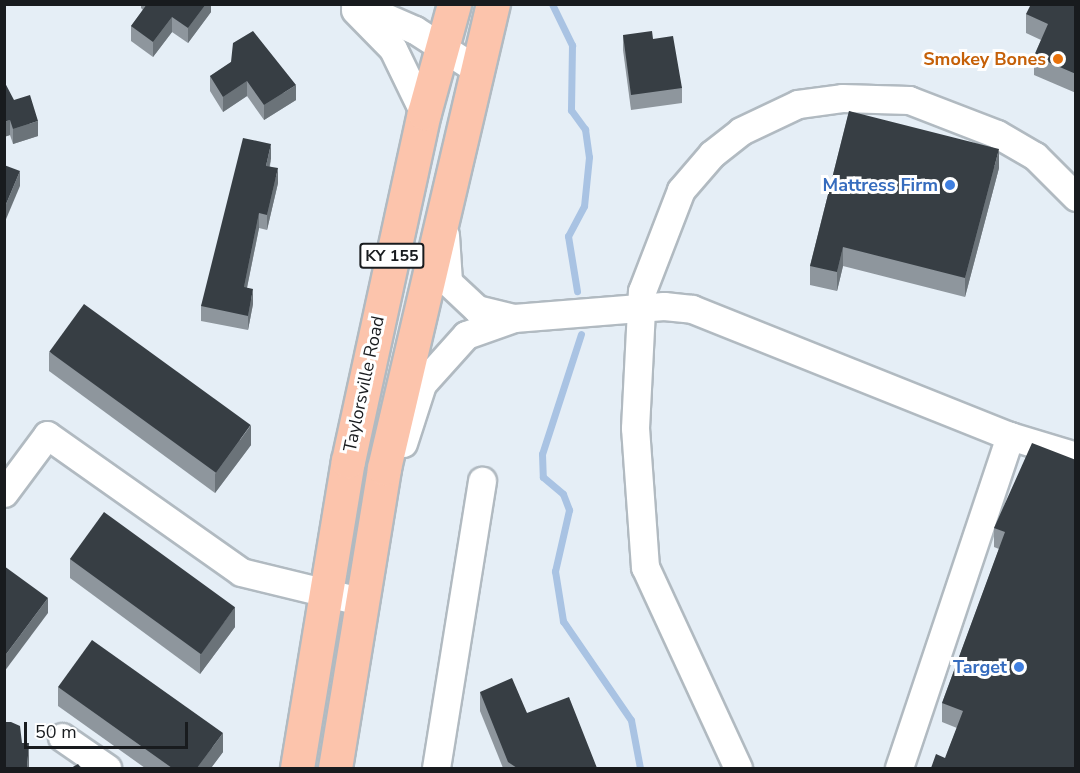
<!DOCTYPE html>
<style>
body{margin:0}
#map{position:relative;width:1080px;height:773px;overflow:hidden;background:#e5eef6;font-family:"Nunito Sans",sans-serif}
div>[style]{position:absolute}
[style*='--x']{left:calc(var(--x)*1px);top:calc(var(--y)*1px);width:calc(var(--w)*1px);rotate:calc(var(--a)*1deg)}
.stream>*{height:7px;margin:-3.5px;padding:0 3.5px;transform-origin:3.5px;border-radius:3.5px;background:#a9c3e3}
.roads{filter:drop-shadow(2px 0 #b1bac1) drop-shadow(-2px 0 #b1bac1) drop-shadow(0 2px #b1bac1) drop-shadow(0 -2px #b1bac1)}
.minor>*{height:27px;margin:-13.5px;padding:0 13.5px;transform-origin:13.5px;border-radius:13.5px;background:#fff}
.major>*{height:33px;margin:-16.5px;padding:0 16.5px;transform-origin:16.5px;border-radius:16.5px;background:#fcc4ac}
.wall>*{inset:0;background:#8e969d}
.shaded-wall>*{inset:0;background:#6b7379}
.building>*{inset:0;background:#373e44;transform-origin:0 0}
.dots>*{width:16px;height:16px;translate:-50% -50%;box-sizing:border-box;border:3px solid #fff;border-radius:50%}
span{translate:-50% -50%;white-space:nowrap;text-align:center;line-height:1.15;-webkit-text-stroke:6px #fff;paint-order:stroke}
.shield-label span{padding:2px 4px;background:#fff;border:2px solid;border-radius:4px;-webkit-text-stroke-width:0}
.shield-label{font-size:16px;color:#181b1e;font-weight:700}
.food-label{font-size:18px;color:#c56008;font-weight:700}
.right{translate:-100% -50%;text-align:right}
.shop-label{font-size:18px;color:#366cbe;font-weight:700}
.street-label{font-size:18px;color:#181b1e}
.frame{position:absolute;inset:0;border:6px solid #181b1e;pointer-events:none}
.scale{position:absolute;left:24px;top:722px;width:164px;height:27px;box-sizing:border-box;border:3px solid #181b1e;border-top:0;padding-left:8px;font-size:18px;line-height:21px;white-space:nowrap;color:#181b1e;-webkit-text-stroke:4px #fff;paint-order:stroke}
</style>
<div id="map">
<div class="stream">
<i style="--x:552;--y:4;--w:46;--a:64"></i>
<i style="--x:572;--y:45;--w:65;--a:90.9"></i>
<i style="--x:571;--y:110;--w:24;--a:54"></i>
<i style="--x:585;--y:129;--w:28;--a:82"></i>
<i style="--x:589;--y:157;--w:49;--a:95.8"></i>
<i style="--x:584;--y:206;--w:34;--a:118"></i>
<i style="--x:568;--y:236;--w:56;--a:80.7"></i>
<i style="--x:581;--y:334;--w:126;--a:108"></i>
<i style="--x:542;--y:454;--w:23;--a:88"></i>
<i style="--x:543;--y:477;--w:26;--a:40"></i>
<i style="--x:563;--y:494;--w:17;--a:69"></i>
<i style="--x:569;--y:510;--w:63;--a:102.9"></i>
<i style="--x:555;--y:571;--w:51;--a:80.9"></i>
<i style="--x:563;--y:621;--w:120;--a:55.5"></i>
<i style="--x:631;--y:720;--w:49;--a:79.4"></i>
</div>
<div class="roads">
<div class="minor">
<i style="--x:355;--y:4;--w:65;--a:23.4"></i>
<i style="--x:415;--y:30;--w:72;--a:32.6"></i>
<i style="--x:355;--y:10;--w:54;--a:45.7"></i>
<i style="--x:393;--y:49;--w:71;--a:64.2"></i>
<i style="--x:445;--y:235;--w:47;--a:86.3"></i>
<i style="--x:448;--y:282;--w:40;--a:43"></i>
<i style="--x:477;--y:309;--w:37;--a:14"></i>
<i style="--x:1010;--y:436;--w:69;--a:16.9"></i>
<i style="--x:403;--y:443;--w:62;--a:-72.1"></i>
<i style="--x:422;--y:384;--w:66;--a:-48.1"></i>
<i style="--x:466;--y:335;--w:51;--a:-19.5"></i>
<i style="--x:514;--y:318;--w:150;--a:-4.6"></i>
<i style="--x:664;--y:306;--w:28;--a:6"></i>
<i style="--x:692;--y:309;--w:342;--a:21.8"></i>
<i style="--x:1010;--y:436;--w:350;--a:108.5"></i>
<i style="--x:4;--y:493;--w:72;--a:-53.4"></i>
<i style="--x:47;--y:435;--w:237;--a:35.2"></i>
<i style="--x:241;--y:572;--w:122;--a:13.7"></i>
<i style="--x:62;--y:737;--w:55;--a:34.6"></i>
<i style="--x:436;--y:768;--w:291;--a:-80.9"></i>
<i style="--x:738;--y:768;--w:221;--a:-114.8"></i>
<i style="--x:645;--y:567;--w:139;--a:-94.1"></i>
<i style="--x:635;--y:428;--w:137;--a:-87.1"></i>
<i style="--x:642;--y:291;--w:108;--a:-68.9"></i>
<i style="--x:681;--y:190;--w:48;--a:-49.3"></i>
<i style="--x:712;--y:154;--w:37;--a:-38"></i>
<i style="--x:741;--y:131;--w:63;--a:-25.3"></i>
<i style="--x:798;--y:104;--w:44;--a:-7.8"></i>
<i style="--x:842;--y:98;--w:67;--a:1.7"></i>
<i style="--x:909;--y:100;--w:94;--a:21.1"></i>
<i style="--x:997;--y:134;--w:44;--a:30.1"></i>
<i style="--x:1035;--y:156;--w:58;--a:45"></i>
</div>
<div class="major">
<i style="--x:297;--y:768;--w:311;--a:-80.6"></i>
<i style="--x:348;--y:461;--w:356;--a:-77.7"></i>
<i style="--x:424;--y:113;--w:113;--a:-74.6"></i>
<i style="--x:335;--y:768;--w:304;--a:-80.7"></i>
<i style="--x:384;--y:468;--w:477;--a:-76.8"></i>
</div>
</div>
<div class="wall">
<i style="clip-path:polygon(141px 4px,211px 4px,211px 12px,188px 43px,172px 32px,153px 57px,131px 41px,131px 26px,143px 10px,141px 8px)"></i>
<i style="clip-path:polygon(1076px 4px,1076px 93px,1034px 75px,1034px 56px,1041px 40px,1026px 33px,1026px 14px)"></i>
<i style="clip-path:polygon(623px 35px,653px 39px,682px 88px,682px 103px,631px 110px,623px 50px)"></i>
<i style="clip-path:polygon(231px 62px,296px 100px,264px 120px,247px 96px,223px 112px,210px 91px,210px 76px)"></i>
<i style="clip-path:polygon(14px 100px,38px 136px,13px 144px,10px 135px,4px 137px)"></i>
<i style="clip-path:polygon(849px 111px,999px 168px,965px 297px,843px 266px,837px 291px,810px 285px,810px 266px)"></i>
<i style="clip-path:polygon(271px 159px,270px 166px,278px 183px,267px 230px,259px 228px,247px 288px,253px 304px,248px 330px,201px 321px,201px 306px)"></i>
<i style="clip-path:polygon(49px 352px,251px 445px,215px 493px,49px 371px)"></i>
<i style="clip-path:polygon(1076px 460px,945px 758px,957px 728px,942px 722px,942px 703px,999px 549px,994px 547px,994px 528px)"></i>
<i style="clip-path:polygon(70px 559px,235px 627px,200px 674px,70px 578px)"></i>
<i style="clip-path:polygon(58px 687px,223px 752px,211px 768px,145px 768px,58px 706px)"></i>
<i style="clip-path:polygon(480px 692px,527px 713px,597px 768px,503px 768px,480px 711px)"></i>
</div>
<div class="shaded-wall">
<i style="clip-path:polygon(206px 4px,211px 4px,211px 12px,188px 43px,188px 28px)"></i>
<i style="clip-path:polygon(172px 17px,172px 32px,153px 57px,153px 42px)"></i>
<i style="clip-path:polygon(247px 81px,247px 96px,223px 112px,223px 97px)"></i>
<i style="clip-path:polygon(296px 85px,296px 100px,264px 120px,264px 105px)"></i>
<i style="clip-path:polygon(10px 120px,10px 135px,4px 137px,4px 122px)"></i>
<i style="clip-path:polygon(38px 121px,38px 136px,13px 144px,13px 129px)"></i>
<i style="clip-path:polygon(271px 144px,271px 159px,266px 180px,266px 166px)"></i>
<i style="clip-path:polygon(999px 149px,999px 168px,965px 297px,965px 278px)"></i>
<i style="clip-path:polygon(278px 168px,278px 183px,267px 230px,267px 215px)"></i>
<i style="clip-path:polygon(20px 171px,20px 186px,4px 224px,4px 209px)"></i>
<i style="clip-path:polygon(259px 213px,259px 228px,244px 302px,244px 287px)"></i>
<i style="clip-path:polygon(843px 247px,843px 266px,837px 291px,837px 272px)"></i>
<i style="clip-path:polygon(253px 289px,253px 304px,248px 330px,248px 316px)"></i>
<i style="clip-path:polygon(251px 425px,251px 445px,215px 493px,215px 474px)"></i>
<i style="clip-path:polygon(48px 598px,48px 613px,4px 672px,4px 657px)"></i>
<i style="clip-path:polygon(235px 607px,235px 627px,200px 674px,200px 655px)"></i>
<i style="clip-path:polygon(223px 733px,223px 752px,211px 768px,197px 768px)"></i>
<i style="clip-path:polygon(29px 743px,29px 768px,27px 768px)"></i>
</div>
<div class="building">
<i style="clip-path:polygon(147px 4px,206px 4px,188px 28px,172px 17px,153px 42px,131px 26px)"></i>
<i style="clip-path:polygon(1031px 4px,1076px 4px,1076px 74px,1034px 56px,1048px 24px,1026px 14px)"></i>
<i style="clip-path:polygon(253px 31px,296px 85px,264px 105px,247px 81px,223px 97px,210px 76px,231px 62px,233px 43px)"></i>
<i style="clip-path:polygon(652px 31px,653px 39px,673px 36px,682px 88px,631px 95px,623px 35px)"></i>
<i style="clip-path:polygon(4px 81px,14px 100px,30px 95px,38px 121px,13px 129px,10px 120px,4px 122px)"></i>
<i style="clip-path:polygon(849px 111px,999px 149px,965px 278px,843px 247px,837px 272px,810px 266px)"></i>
<i style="clip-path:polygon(243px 138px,271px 144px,266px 166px,278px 168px,267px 215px,259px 213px,244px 287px,253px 289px,248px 316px,201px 306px)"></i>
<i style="clip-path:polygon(4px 165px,20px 171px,4px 209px)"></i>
<i style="left:84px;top:304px;width:206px;height:59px;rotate:36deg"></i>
<i style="clip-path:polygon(1032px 443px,1076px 460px,1076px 768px,931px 768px,936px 754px,945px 758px,963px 711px,942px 703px,1005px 532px,994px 528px)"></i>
<i style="left:104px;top:512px;width:162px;height:58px;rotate:36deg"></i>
<i style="clip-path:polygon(4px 566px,48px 598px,4px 657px)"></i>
<i style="clip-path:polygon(92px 640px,223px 733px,197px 768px,172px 768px,58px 687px)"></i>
<i style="clip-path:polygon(512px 678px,527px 713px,569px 697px,597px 768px,517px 768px,508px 762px,480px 692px)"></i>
<i style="clip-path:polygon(4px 722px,11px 722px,20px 726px,22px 743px,29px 743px,27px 768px,4px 768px)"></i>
<i style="clip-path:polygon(78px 764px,81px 768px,71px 768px)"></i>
</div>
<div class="dots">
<i style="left:1058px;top:59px;background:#e8710a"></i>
<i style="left:950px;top:185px;background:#3f7fe0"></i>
<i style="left:1019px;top:667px;background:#3f7fe0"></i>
</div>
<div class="shield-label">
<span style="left:392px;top:256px">KY 155</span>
</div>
<div class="food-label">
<span class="right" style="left:1046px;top:59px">Smokey Bones</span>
</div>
<div class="shop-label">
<span class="right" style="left:938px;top:185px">Mattress Firm</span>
<span class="right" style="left:1007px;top:667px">Target</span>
</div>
<div class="street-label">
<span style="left:364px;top:384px;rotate:-78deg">Taylorsville Road</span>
</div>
<div class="frame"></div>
<div class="scale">50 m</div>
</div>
